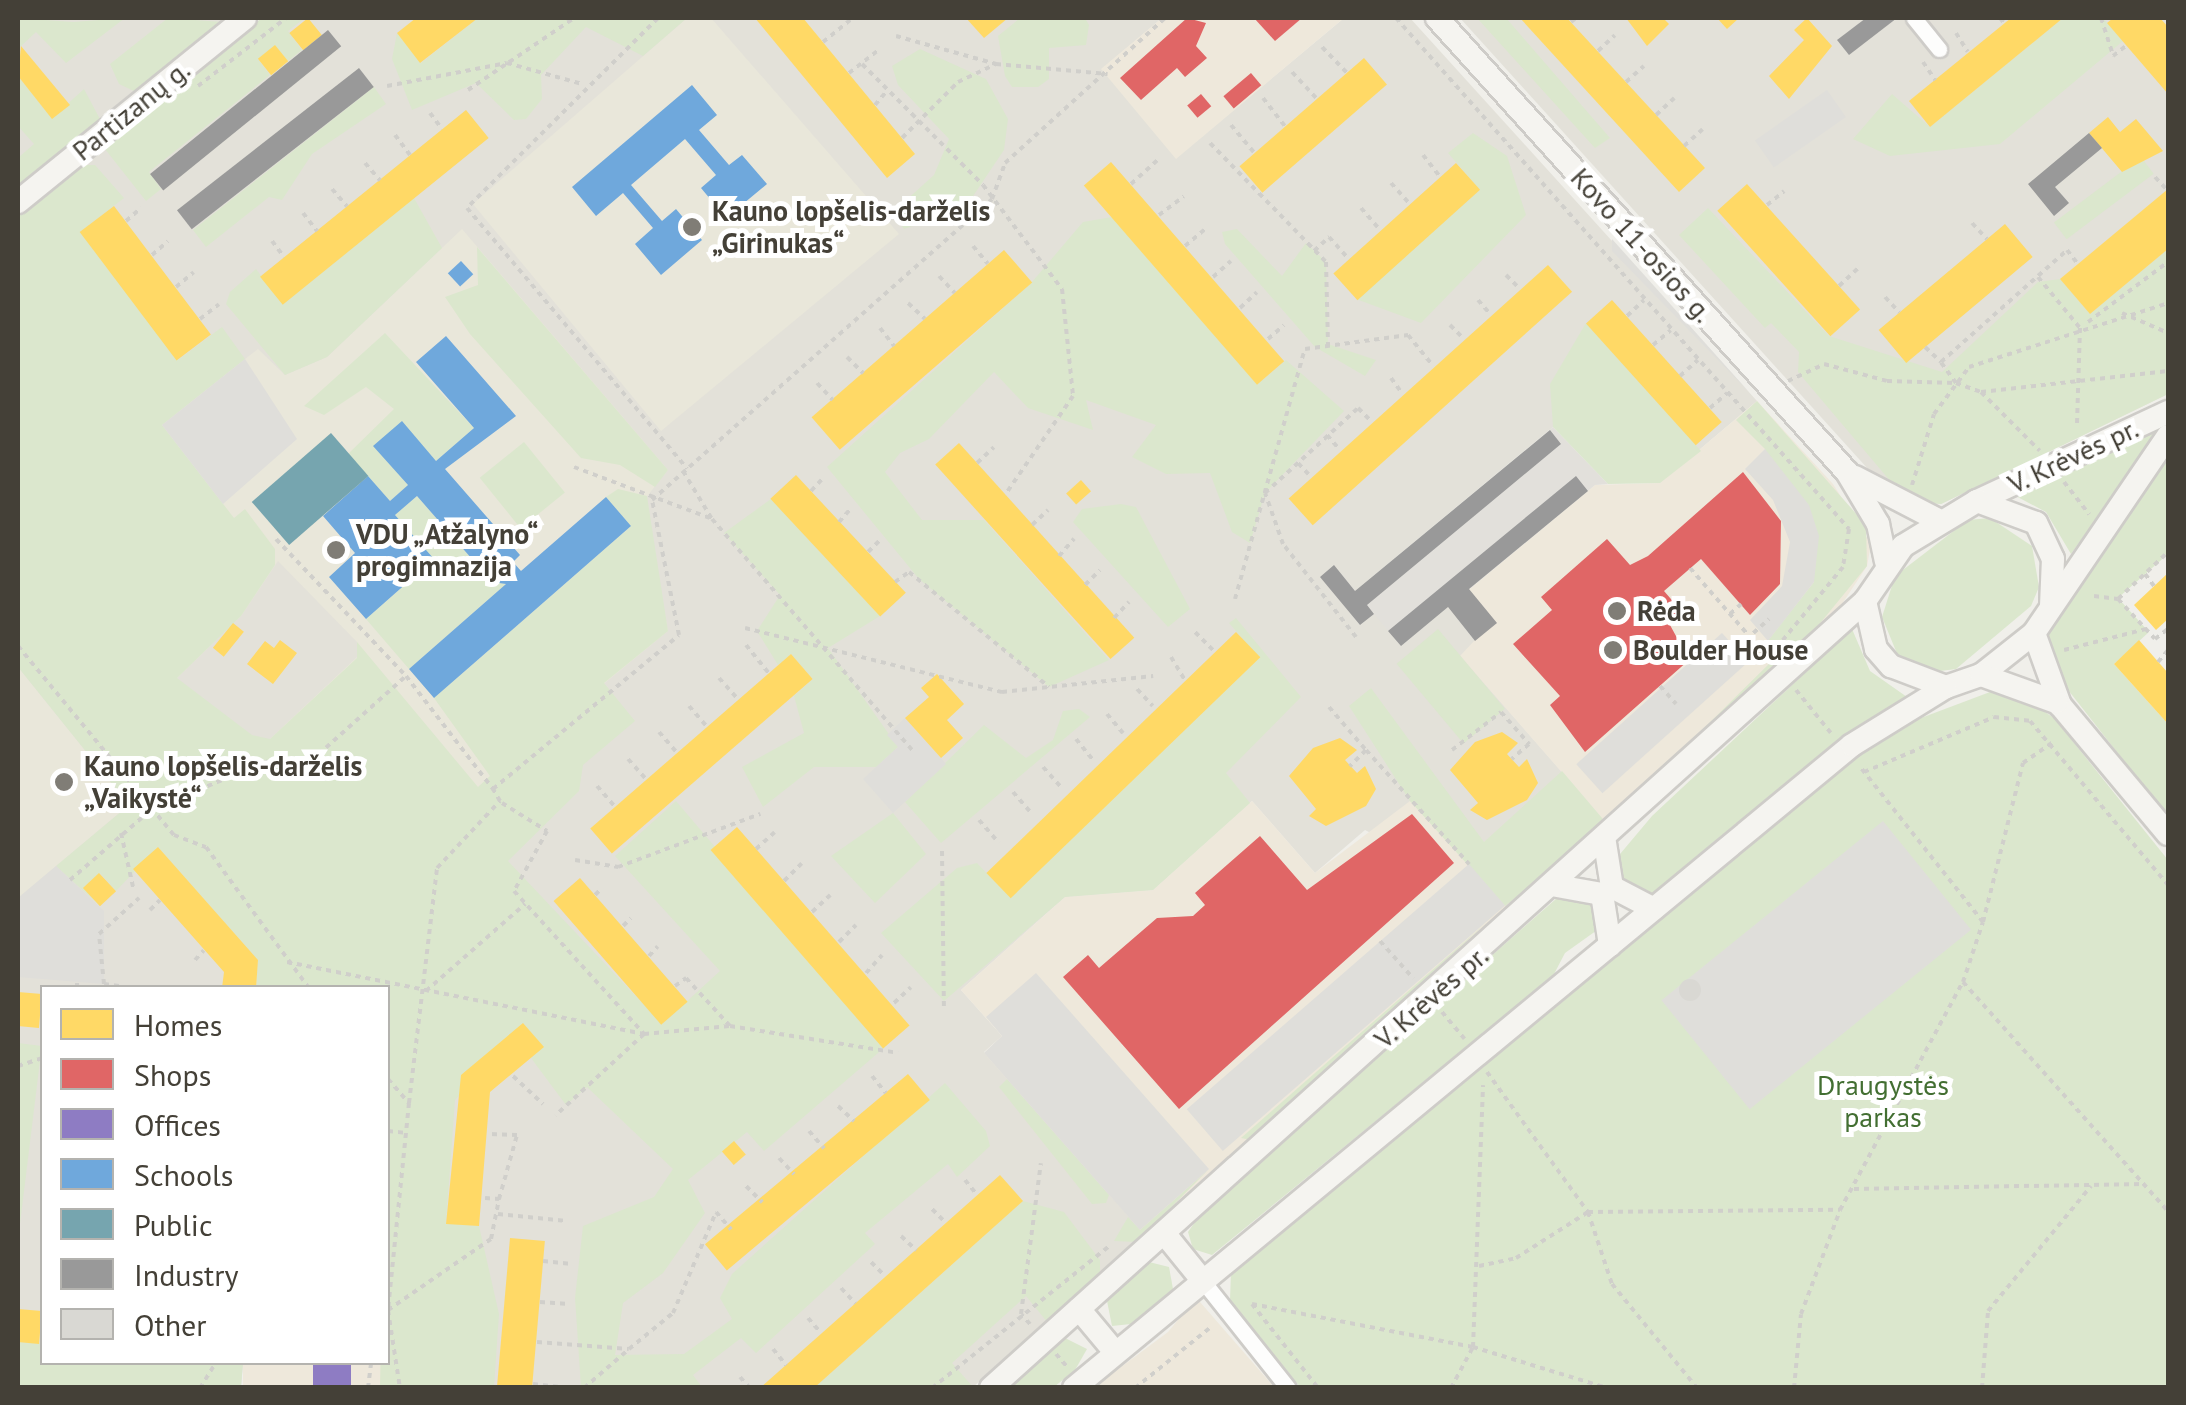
<!DOCTYPE html>
<meta charset="utf-8">
<style>
body{margin:0}
#map{position:relative;width:2186px;height:1405px;overflow:hidden;background:#f0efea;font-family:"PT Sans",sans-serif}
div>[style]{position:absolute}
[style*='--x']{left:calc(var(--x)*1px);top:calc(var(--y)*1px);width:calc(var(--w)*1px);rotate:calc(var(--a)*1deg)}
.residential>*{inset:0;background:#e3e1d9}
.commercial>*{inset:0;background:#eee8db;transform-origin:0 0}
.industrial>*{inset:0;background:#e2e0db}
.education>*{inset:0;background:#e9e7da}
.green>*{inset:0;background:#dbe7cd;transform-origin:0 0}
.parking>*{inset:0;background:#dfdeda;transform-origin:0 0}
.homes>*{inset:0;background:#ffd966;transform-origin:0 0}
.shops>*{inset:0;background:#e06666;transform-origin:0 0}
.offices>*{inset:0;background:#8e7cc3;transform-origin:0 0}
.schools>*{inset:0;background:#6fa8dc;transform-origin:0 0}
.public>*{inset:0;background:#76a5af;transform-origin:0 0}
.industry>*{inset:0;background:#999;transform-origin:0 0}
.building>*{inset:0;background:#d9d8d3}
.round{border-radius:50%}
.path>*{height:4px;margin-top:-2px;transform-origin:0;background:repeating-linear-gradient(90deg,#d0cfcb 0 5px,transparent 0 10px)}
.roads{filter:drop-shadow(2px 0 #ceccc8) drop-shadow(-2px 0 #ceccc8) drop-shadow(0 2px #ceccc8) drop-shadow(0 -2px #ceccc8)}
.street>*{height:15px;margin:-7.5px;padding:0 7.5px;transform-origin:7.5px;border-radius:7.5px;background:#fdfdfc}
.secondary>*{height:22px;margin:-11px;padding:0 11px;transform-origin:11px;border-radius:11px;background:#f5f4f0}
.dots>*{width:28px;height:28px;translate:-50% -50%;box-sizing:border-box;border:5px solid #fff;border-radius:50%}
span{translate:-50% -50%;white-space:nowrap;text-align:center;line-height:1.15;-webkit-text-stroke:10px #fff;paint-order:stroke}
.street-label{font-size:28px;color:#444037}
.poi-label{font-size:28px;color:#444037;font-weight:700}
.left{translate:0 -50%;text-align:left}
.park-label{font-size:28px;color:#436f32}
.frame{position:absolute;inset:0;border:20px solid #444037;pointer-events:none}
.legend{position:absolute;left:40px;top:985px;width:350px;height:380px;box-sizing:border-box;background:#fff;border:2px solid #b4b3af;margin:0;padding:12px 18px;list-style:none;font-size:30px;color:#444037}
.legend li{display:flex;align-items:center;gap:20px;height:50px}
.legend b{width:50px;border:2px solid #b4b3af}
</style>
<div id="map">
<div class="residential">
<i style="clip-path:polygon(18px 18px,228px 18px,18px 189px)"></i>
<i style="clip-path:polygon(262px 18px,1162px 18px,1102px 69px,1176px 158px,1344px 18px,1410px 18px,1757px 401px,1660px 483px,1553px 427px,1355px 591px,1320px 576px,1360px 625px,1374px 614px,1448px 607px,1475px 641px,1461px 656px,1608px 825px,1513px 907px,1365px 830px,1315px 873px,1252px 801px,1153px 890px,1065px 897px,961px 990px,1002px 1036px,984px 1052px,1145px 1235px,973px 1387px,380px 1387px,388px 988px,42px 988px,42px 1362px,243px 1363px,241px 1387px,18px 1388px,18px 213px)"></i>
<i style="clip-path:polygon(1460px 18px,2168px 18px,2168px 394px,1941px 504px,1887px 490px)"></i>
</div>
<div class="commercial">
<i style="clip-path:polygon(1162px 18px,1344px 18px,1176px 159px,1101px 69px)"></i>
<i style="clip-path:polygon(1757px 401px,1833px 484px,1871px 544px,1867px 566px,1842px 604px,1608px 825px,1460px 656px,1475px 640px,1448px 607px,1595px 485px,1660px 483px)"></i>
<i style="clip-path:polygon(1252px 801px,1315px 873px,1410px 801px,1513px 907px,1145px 1235px,984px 1053px,1002px 1036px,961px 990px,1065px 897px,1153px 890px)"></i>
<i style="clip-path:polygon(1200px 1302px,1274px 1387px,1093px 1388px,1168px 1332px,1192px 1303px)"></i>
<i style="left:243px;top:1363px;width:140px;height:25px"></i>
</div>
<div class="industrial">
<i style="clip-path:polygon(1553px 427px,1608px 484px,1595px 485px,1401px 646px,1374px 614px,1360px 625px,1320px 577px,1334px 565px,1356px 591px)"></i>
</div>
<div class="education">
<i style="clip-path:polygon(687px 18px,711px 18px,899px 234px,661px 431px,473px 204px)"></i>
<i style="clip-path:polygon(462px 229px,668px 470px,644px 500px,668px 631px,392px 858px,270px 739px,357px 657px,357px 642px,278px 561px,241px 616px,110px 743px,18px 252px,162px 424px,258px 349px,285px 375px,327px 357px)"></i>
<i style="clip-path:polygon(18px 667px,129px 805px,18px 898px)"></i>
</div>
<div class="green">
<i style="clip-path:polygon(18px 18px,73px 22px,125px 18px,66px 63px,36px 32px,18px 49px)"></i>
<i style="clip-path:polygon(168px 18px,222px 22px,136px 92px,119px 84px,110px 64px)"></i>
<i style="clip-path:polygon(262px 18px,305px 18px,288px 31px,302px 50px,288px 61px,275px 46px,258px 59px,270px 75px,149px 172px,161px 189px,146px 201px,101px 144px)"></i>
<i style="clip-path:polygon(478px 18px,687px 18px,643px 56px,586px 27px,541px 75px,542px 99px,526px 119px,514px 120px,476px 83px,412px 110px,392px 59px,397px 33px,421px 63px)"></i>
<i style="clip-path:polygon(1020px 18px,1085px 18px,1089px 25px,1086px 45px,1049px 48px,1049px 79px,1038px 87px,1012px 87px,1005px 76px,998px 36px)"></i>
<i style="clip-path:polygon(1477px 18px,1506px 18px,1610px 138px,1595px 148px)"></i>
<i style="clip-path:polygon(2063px 18px,2103px 18px,2123px 41px,2000px 144px,1890px 156px,1853px 139px,1892px 94px,1930px 127px)"></i>
<i style="clip-path:polygon(920px 49px,986px 79px,1008px 119px,1004px 150px,965px 208px,904px 229px,893px 212px,934px 175px,949px 139px,898px 85px,892px 66px)"></i>
<i style="clip-path:polygon(18px 76px,52px 118px,84px 89px,101px 121px,18px 189px,18px 158px,34px 144px,18px 126px)"></i>
<i style="clip-path:polygon(374px 87px,386px 104px,312px 154px,282px 200px,269px 197px,206px 247px,193px 230px)"></i>
<i style="clip-path:polygon(1473px 133px,1507px 156px,1526px 215px,1421px 323px,1356px 299px,1480px 190px,1448px 153px)"></i>
<i style="left:2141px;top:157px;width:21px;height:109px;rotate:53deg"></i>
<i style="clip-path:polygon(76px 165px,95px 165px,124px 198px,80px 232px,178px 360px,222px 327px,245px 359px,162px 425px,234px 518px,245px 509px,275px 549px,275px 565px,241px 616px,177px 678px,252px 735px,270px 739px,357px 658px,357px 642px,478px 787px,490px 776px,434px 698px,631px 526px,606px 497px,618px 489px,647px 496px,668px 631px,604px 683px,635px 721px,583px 765px,579px 791px,508px 861px,662px 1024px,720px 971px,615px 856px,676px 801px,885px 1047px,764px 1151px,747px 1132px,688px 1180px,705px 1213px,663px 1273px,623px 1303px,615px 1355px,684px 1354px,732px 1319px,720px 1298px,732px 1274px,945px 1083px,986px 1131px,990px 1146px,957px 1177px,948px 1164px,865px 1233px,875px 1244px,756px 1353px,741px 1338px,693px 1375px,702px 1387px,581px 1387px,575px 1298px,583px 1226px,654px 1197px,673px 1169px,587px 1087px,566px 1105px,531px 1058px,543px 1047px,523px 1023px,455px 1100px,446px 1223px,479px 1226px,499px 1314px,494px 1387px,380px 1387px,388px 988px,256px 987px,258px 960px,158px 847px,116px 891px,100px 873px,83px 888px,100px 906px,56px 866px,129px 805px,18px 667px,18px 213px)"></i>
<i style="clip-path:polygon(414px 198px,442px 248px,327px 357px,285px 375px,226px 304px,230px 292px,256px 269px,283px 304px)"></i>
<i style="clip-path:polygon(1708px 208px,1829px 336px,1942px 372px,2038px 282px,2060px 279px,2090px 314px,2168px 249px,2168px 394px,1941px 504px,1908px 502px,1798px 372px,1799px 352px,1771px 323px,1765px 328px,1679px 235px)"></i>
<i style="clip-path:polygon(1112px 217px,1259px 383px,1286px 360px,1344px 411px,1265px 493px,1250px 543px,1232px 532px,1210px 473px,1166px 474px,1132px 457px,1156px 425px,1086px 400px,1093px 430px,1028px 408px,994px 372px,929px 439px,900px 453px,885px 472px,922px 520px,984px 520px,1109px 660px,1049px 687px,919px 579px,827px 467px,1032px 282px,1083px 222px)"></i>
<i style="clip-path:polygon(1237px 229px,1282px 276px,1306px 243px,1326px 262px,1328px 344px,1376px 360px,1365px 376px,1315px 347px,1225px 244px,1222px 232px)"></i>
<i style="clip-path:polygon(477px 247px,668px 470px,655px 487px,620px 465px,581px 458px,470px 334px,445px 297px,478px 285px)"></i>
<i style="clip-path:polygon(1586px 323px,1701px 451px,1660px 483px,1608px 484px,1553px 427px,1550px 384px)"></i>
<i style="clip-path:polygon(385px 333px,474px 428px,436px 461px,402px 422px,374px 446px,408px 485px,390px 501px,348px 454px,394px 409px,366px 387px,324px 415px,304px 406px)"></i>
<i style="clip-path:polygon(1757px 401px,1866px 525px,1867px 566px,1785px 666px,1699px 743px,1690px 742px,1776px 657px,1766px 643px,1814px 582px,1765px 449px,1736px 420px)"></i>
<i style="clip-path:polygon(2159px 430px,2071px 554px,2046px 512px,2012px 494px)"></i>
<i style="left:524px;top:442px;width:65px;height:57px;rotate:51deg"></i>
<i style="clip-path:polygon(2168px 456px,2168px 554px,2118px 598px,2149px 632px,2114px 664px,2168px 724px,2168px 817px,2050px 667px,2046px 639px)"></i>
<i style="clip-path:polygon(417px 496px,492px 582px,506px 584px,409px 669px,366px 619px,433px 560px,395px 515px)"></i>
<i style="clip-path:polygon(771px 499px,880px 616px,828px 648px,898px 747px,876px 767px,814px 767px,763px 807px,742px 767px,804px 733px,794px 696px,813px 679px,791px 654px,778px 665px,757px 631px,780px 595px,724px 533px)"></i>
<i style="clip-path:polygon(1121px 504px,1136px 507px,1190px 609px,1168px 627px,1073px 522px,1082px 509px)"></i>
<i style="clip-path:polygon(1990px 518px,2032px 546px,2039px 587px,2031px 606px,1956px 669px,1932px 672px,1898px 656px,1882px 617px,1895px 576px,1968px 520px)"></i>
<i style="clip-path:polygon(1236px 618px,1301px 697px,1226px 773px,1250px 803px,1153px 890px,1065px 897px,944px 1001px,881px 933px,957px 868px,977px 863px,1001px 888px,1259px 658px,1229px 623px)"></i>
<i style="left:1438px;top:629px;width:104px;height:54px;rotate:50deg"></i>
<i style="clip-path:polygon(1852px 629px,1870px 671px,1907px 697px,1650px 899px,1628px 897px,1615px 860px,1652px 816px)"></i>
<i style="clip-path:polygon(1371px 688px,1484px 842px,1562px 771px,1608px 825px,1505px 906px,1410px 801px,1349px 706px)"></i>
<i style="clip-path:polygon(1990px 692px,2021px 696px,2054px 718px,2168px 860px,2168px 1387px,1300px 1387px,1230px 1300px,1231px 1272px,1839px 769px,1913px 721px)"></i>
<i style="clip-path:polygon(1079px 709px,1090px 717px,941px 843px,905px 802px,984px 725px,1026px 758px,1053px 740px,1063px 711px)"></i>
<i style="clip-path:polygon(893px 813px,926px 854px,875px 903px,831px 856px)"></i>
<i style="clip-path:polygon(1565px 891px,1597px 898px,1600px 928px,1565px 953px,1553px 976px,1212px 1255px,1193px 1249px,1188px 1232px,1204px 1209px)"></i>
<i style="clip-path:polygon(1487px 922px,1251px 1140px,1241px 1138px)"></i>
<i style="left:18px;top:1043px;width:24px;height:226px;rotate:7deg"></i>
<i style="clip-path:polygon(1007px 1079px,1109px 1195px,1106px 1203px,1092px 1204px,999px 1087px)"></i>
<i style="clip-path:polygon(1209px 1169px,1137px 1242px,1114px 1241px,1128px 1217px,1140px 1230px)"></i>
<i style="clip-path:polygon(1023px 1201px,1064px 1212px,1100px 1260px,1100px 1277px,1048px 1323px,1026px 1296px,952px 1363px,973px 1387px,814px 1388px)"></i>
<i style="clip-path:polygon(1149px 1262px,1169px 1267px,1173px 1289px,1131px 1324px,1112px 1326px,1107px 1301px)"></i>
<i style="clip-path:polygon(1063px 1337px,1087px 1349px,1075px 1370px,1054px 1387px,1006px 1388px)"></i>
<i style="clip-path:polygon(18px 1342px,42px 1343px,42px 1362px,243px 1363px,241px 1387px,18px 1387px)"></i>
</div>
<div class="parking">
<i style="left:1827px;top:90px;width:33px;height:88px;rotate:55deg"></i>
<i style="clip-path:polygon(1612px 239px,1749px 392px,1612px 251px)"></i>
<i style="clip-path:polygon(245px 359px,297px 439px,223px 504px,162px 425px)"></i>
<i style="clip-path:polygon(1765px 449px,1809px 505px,1819px 536px,1814px 582px,1768px 641px,1750px 620px,1782px 586px,1790px 542px,1773px 500px,1745px 469px)"></i>
<i style="left:1722px;top:633px;width:39px;height:196px;rotate:48deg"></i>
<i style="clip-path:polygon(905px 718px,946px 764px,893px 813px,863px 779px,898px 747px,887px 735px)"></i>
<i style="left:1883px;top:821px;width:140px;height:285px;rotate:51deg"></i>
<i style="left:1469px;top:864px;width:55px;height:374px;rotate:49deg"></i>
<i style="clip-path:polygon(56px 866px,104px 911px,104px 984px,18px 977px,18px 898px)"></i>
<i style="clip-path:polygon(1036px 973px,1209px 1169px,1140px 1230px,984px 1053px,1002px 1036px,986px 1017px)"></i>
</div>
<div class="homes">
<i style="left:308px;top:18px;width:22px;height:24px;rotate:51deg"></i>
<i style="clip-path:polygon(416px 18px,478px 18px,420px 63px,397px 33px)"></i>
<i style="clip-path:polygon(755px 18px,803px 18px,915px 154px,887px 178px)"></i>
<i style="clip-path:polygon(966px 18px,1008px 18px,984px 38px)"></i>
<i style="clip-path:polygon(1520px 18px,1567px 18px,1705px 168px,1679px 192px)"></i>
<i style="clip-path:polygon(1626px 18px,1663px 18px,1669px 24px,1647px 46px)"></i>
<i style="clip-path:polygon(1717px 18px,1739px 18px,1727px 29px)"></i>
<i style="clip-path:polygon(1807px 18px,1832px 46px,1789px 99px,1769px 76px,1804px 40px,1794px 30px)"></i>
<i style="clip-path:polygon(2011px 18px,2063px 18px,1930px 127px,1909px 101px)"></i>
<i style="clip-path:polygon(2113px 18px,2160px 18px,2168px 27px,2168px 94px,2107px 23px)"></i>
<i style="left:275px;top:45px;width:21px;height:22px;rotate:51deg"></i>
<i style="clip-path:polygon(21px 46px,70px 105px,52px 119px,18px 76px)"></i>
<i style="left:1364px;top:58px;width:35px;height:165px;rotate:49deg"></i>
<i style="left:466px;top:110px;width:36px;height:265px;rotate:51deg"></i>
<i style="clip-path:polygon(2108px 117px,2120px 132px,2136px 119px,2163px 151px,2122px 172px,2089px 133px)"></i>
<i style="left:1111px;top:162px;width:264px;height:36px;rotate:49deg"></i>
<i style="left:1456px;top:163px;width:36px;height:165px;rotate:48deg"></i>
<i style="left:1747px;top:184px;width:169px;height:40px;rotate:48deg"></i>
<i style="clip-path:polygon(2168px 189px,2168px 249px,2090px 314px,2060px 279px)"></i>
<i style="left:114px;top:206px;width:161px;height:43px;rotate:53deg"></i>
<i style="left:2005px;top:224px;width:43px;height:165px;rotate:50deg"></i>
<i style="left:1004px;top:250px;width:43px;height:255px;rotate:49deg"></i>
<i style="left:1548px;top:265px;width:36px;height:349px;rotate:48deg"></i>
<i style="left:1612px;top:300px;width:164px;height:35px;rotate:48deg"></i>
<i style="left:959px;top:443px;width:262px;height:32px;rotate:48deg"></i>
<i style="left:796px;top:475px;width:161px;height:35px;rotate:47deg"></i>
<i style="left:1081px;top:480px;width:15px;height:20px;rotate:48deg"></i>
<i style="clip-path:polygon(2168px 573px,2168px 619px,2156px 630px,2134px 605px)"></i>
<i style="left:233px;top:623px;width:14px;height:32px;rotate:39deg"></i>
<i style="left:1236px;top:632px;width:35px;height:347px;rotate:46deg"></i>
<i style="clip-path:polygon(280px 640px,297px 653px,273px 684px,247px 664px,265px 641px,274px 648px)"></i>
<i style="clip-path:polygon(2139px 640px,2168px 673px,2168px 724px,2114px 664px)"></i>
<i style="left:791px;top:654px;width:33px;height:266px;rotate:49deg"></i>
<i style="clip-path:polygon(937px 674px,964px 704px,947px 720px,963px 738px,941px 758px,905px 718px,929px 697px,921px 688px)"></i>
<i style="clip-path:polygon(1502px 732px,1518px 743px,1507px 754px,1519px 767px,1527px 759px,1538px 783px,1527px 800px,1487px 820px,1470px 810px,1478px 803px,1450px 770px,1475px 742px)"></i>
<i style="clip-path:polygon(1340px 738px,1357px 750px,1345px 760px,1357px 773px,1365px 766px,1376px 789px,1366px 806px,1326px 826px,1309px 816px,1316px 809px,1289px 776px,1313px 748px)"></i>
<i style="left:737px;top:827px;width:263px;height:35px;rotate:49deg"></i>
<i style="clip-path:polygon(158px 847px,258px 960px,256px 988px,222px 988px,224px 972px,133px 869px)"></i>
<i style="left:99px;top:873px;width:25px;height:22px;rotate:47deg"></i>
<i style="left:580px;top:878px;width:164px;height:35px;rotate:49deg"></i>
<i style="left:18px;top:992px;width:24px;height:34px;rotate:5deg"></i>
<i style="clip-path:polygon(523px 1023px,544px 1047px,490px 1092px,479px 1226px,446px 1224px,461px 1075px)"></i>
<i style="left:908px;top:1074px;width:34px;height:265px;rotate:50deg"></i>
<i style="left:734px;top:1141px;width:18px;height:16px;rotate:49deg"></i>
<i style="clip-path:polygon(1000px 1175px,1023px 1201px,814px 1388px,760px 1388px)"></i>
<i style="left:510px;top:1238px;width:35px;height:150px;rotate:5deg"></i>
<i style="left:18px;top:1309px;width:24px;height:33px;rotate:5deg"></i>
</div>
<div class="shops">
<i style="clip-path:polygon(1187px 18px,1206px 23px,1196px 46px,1207px 58px,1185px 77px,1177px 68px,1141px 100px,1120px 78px)"></i>
<i style="clip-path:polygon(1254px 18px,1302px 18px,1275px 41px)"></i>
<i style="left:1251px;top:73px;width:16px;height:36px;rotate:50deg"></i>
<i style="left:1201px;top:94px;width:16px;height:18px;rotate:50deg"></i>
<i style="clip-path:polygon(1743px 472px,1781px 521px,1780px 584px,1750px 615px,1701px 559px,1664px 591px,1683px 613px,1670px 625px,1689px 660px,1585px 752px,1550px 705px,1560px 696px,1513px 644px,1552px 610px,1541px 597px,1607px 539px,1630px 565px,1648px 556px)"></i>
<i style="clip-path:polygon(1412px 814px,1454px 863px,1179px 1109px,1063px 977px,1088px 955px,1099px 968px,1157px 918px,1193px 916px,1205px 905px,1195px 893px,1260px 836px,1307px 890px)"></i>
</div>
<div class="offices">
<i style="left:313px;top:1362px;width:38px;height:26px"></i>
</div>
<div class="schools">
<i style="clip-path:polygon(692px 85px,717px 115px,699px 130px,729px 165px,742px 155px,767px 184px,726px 218px,701px 188px,716px 175px,685px 139px,631px 185px,662px 221px,676px 209px,702px 240px,661px 275px,635px 244px,653px 228px,623px 193px,596px 216px,572px 187px)"></i>
<i style="left:461px;top:261px;width:18px;height:18px;rotate:47deg"></i>
<i style="clip-path:polygon(446px 336px,516px 416px,445px 469px,520px 555px,513px 562px,521px 571px,606px 497px,631px 526px,434px 698px,409px 669px,506px 584px,492px 582px,417px 496px,395px 515px,434px 559px,366px 619px,329px 577px,355px 553px,323px 516px,368px 476px,390px 501px,408px 485px,373px 446px,402px 421px,436px 461px,474px 428px,416px 362px)"></i>
</div>
<div class="public">
<i style="left:331px;top:433px;width:57px;height:105px;rotate:49deg"></i>
</div>
<div class="industry">
<i style="clip-path:polygon(1866px 18px,1897px 18px,1849px 55px,1837px 40px)"></i>
<i style="left:328px;top:30px;width:21px;height:229px;rotate:51deg"></i>
<i style="left:359px;top:68px;width:24px;height:231px;rotate:52deg"></i>
<i style="clip-path:polygon(2089px 133px,2102px 148px,2055px 187px,2069px 203px,2054px 216px,2028px 184px)"></i>
<i style="clip-path:polygon(1550px 430px,1561px 444px,1367px 605px,1374px 614px,1360px 625px,1320px 577px,1334px 565px,1355px 591px)"></i>
<i style="clip-path:polygon(1576px 476px,1588px 491px,1469px 589px,1497px 623px,1475px 641px,1448px 607px,1401px 646px,1388px 631px)"></i>
</div>
<div class="building">
<i class="round" style="left:1679px;top:979px;width:22px;height:22px"></i>
</div>
<div class="path">
<i style="--x:658;--y:18;--w:269;--a:135.2"></i>
<i style="--x:467;--y:208;--w:341;--a:49.8"></i>
<i style="--x:1396;--y:18;--w:683;--a:48.44"></i>
<i style="--x:1849;--y:529;--w:38;--a:99"></i>
<i style="--x:1843;--y:567;--w:118;--a:129.5"></i>
<i style="--x:2000;--y:18;--w:6;--a:51"></i>
<i style="--x:2101;--y:18;--w:40;--a:72"></i>
<i style="--x:2113;--y:56;--w:18;--a:-38"></i>
<i style="--x:1571;--y:22;--w:6;--a:-39"></i>
<i style="--x:1956;--y:33;--w:22;--a:58"></i>
<i style="--x:896;--y:36;--w:104;--a:15.6"></i>
<i style="--x:823;--y:42;--w:35;--a:-39"></i>
<i style="--x:1322;--y:47;--w:36;--a:46"></i>
<i style="--x:1598;--y:51;--w:23;--a:-43"></i>
<i style="--x:1923;--y:62;--w:22;--a:56"></i>
<i style="--x:862;--y:64;--w:171;--a:45"></i>
<i style="--x:983;--y:185;--w:131;--a:52.8"></i>
<i style="--x:1062;--y:289;--w:108;--a:84.1"></i>
<i style="--x:1073;--y:396;--w:120;--a:124.5"></i>
<i style="--x:1292;--y:72;--w:37;--a:47"></i>
<i style="--x:849;--y:73;--w:37;--a:-38"></i>
<i style="--x:1626;--y:82;--w:24;--a:-42"></i>
<i style="--x:198;--y:86;--w:111;--a:-37.7"></i>
<i style="--x:387;--y:86;--w:122;--a:-10.9"></i>
<i style="--x:507;--y:63;--w:78;--a:15.6"></i>
<i style="--x:468;--y:90;--w:128;--a:-34.2"></i>
<i style="--x:1263;--y:98;--w:37;--a:52"></i>
<i style="--x:875;--y:105;--w:17;--a:-50"></i>
<i style="--x:430;--y:113;--w:20;--a:53"></i>
<i style="--x:1656;--y:115;--w:25;--a:-43"></i>
<i style="--x:1231;--y:125;--w:38;--a:50"></i>
<i style="--x:395;--y:135;--w:25;--a:53"></i>
<i style="--x:902;--y:138;--w:79;--a:-45"></i>
<i style="--x:958;--y:82;--w:42;--a:-25.3"></i>
<i style="--x:996;--y:64;--w:112;--a:5.1"></i>
<i style="--x:1210;--y:143;--w:166;--a:45.7"></i>
<i style="--x:1326;--y:262;--w:82;--a:88.6"></i>
<i style="--x:1684;--y:146;--w:25;--a:-42"></i>
<i style="--x:1423;--y:155;--w:28;--a:52"></i>
<i style="--x:365;--y:163;--w:23;--a:49"></i>
<i style="--x:2155;--y:177;--w:18;--a:47"></i>
<i style="--x:1391;--y:183;--w:28;--a:48"></i>
<i style="--x:1131;--y:184;--w:38;--a:-42"></i>
<i style="--x:332;--y:189;--w:23;--a:49"></i>
<i style="--x:1767;--y:205;--w:22;--a:-39"></i>
<i style="--x:1361;--y:208;--w:29;--a:49"></i>
<i style="--x:303;--y:213;--w:23;--a:52"></i>
<i style="--x:1159;--y:215;--w:31;--a:-37"></i>
<i style="--x:126;--y:221;--w:20;--a:-41"></i>
<i style="--x:1972;--y:223;--w:22;--a:47"></i>
<i style="--x:272;--y:241;--w:20;--a:53"></i>
<i style="--x:973;--y:246;--w:23;--a:50"></i>
<i style="--x:1185;--y:246;--w:26;--a:-40"></i>
<i style="--x:1314;--y:251;--w:21;--a:-43"></i>
<i style="--x:1329;--y:237;--w:28;--a:48"></i>
<i style="--x:152;--y:255;--w:21;--a:-41"></i>
<i style="--x:1506;--y:275;--w:20;--a:45"></i>
<i style="--x:939;--y:276;--w:23;--a:47"></i>
<i style="--x:1213;--y:277;--w:24;--a:-42"></i>
<i style="--x:2038;--y:277;--w:66;--a:50.5"></i>
<i style="--x:2080;--y:328;--w:95;--a:91.8"></i>
<i style="--x:1839;--y:286;--w:26;--a:-43"></i>
<i style="--x:176;--y:287;--w:23;--a:-40"></i>
<i style="--x:1885;--y:297;--w:21;--a:47"></i>
<i style="--x:1478;--y:300;--w:20;--a:49"></i>
<i style="--x:908;--y:303;--w:23;--a:43"></i>
<i style="--x:1240;--y:308;--w:23;--a:-43"></i>
<i style="--x:2122;--y:313;--w:50;--a:23.5"></i>
<i style="--x:1627;--y:316;--w:23;--a:-43"></i>
<i style="--x:200;--y:319;--w:24;--a:-38"></i>
<i style="--x:2088;--y:322;--w:100;--a:-36.9"></i>
<i style="--x:1450;--y:325;--w:20;--a:45"></i>
<i style="--x:880;--y:328;--w:23;--a:52"></i>
<i style="--x:1268;--y:339;--w:21;--a:-41"></i>
<i style="--x:1653;--y:345;--w:23;--a:-40"></i>
<i style="--x:1925;--y:347;--w:22;--a:43"></i>
<i style="--x:847;--y:357;--w:23;--a:45"></i>
<i style="--x:1680;--y:376;--w:24;--a:-42"></i>
<i style="--x:1391;--y:378;--w:19;--a:54"></i>
<i style="--x:1788;--y:381;--w:40;--a:-25"></i>
<i style="--x:1824;--y:364;--w:65;--a:15.1"></i>
<i style="--x:1887;--y:381;--w:69;--a:1.7"></i>
<i style="--x:1956;--y:383;--w:27;--a:20"></i>
<i style="--x:1981;--y:392;--w:83;--a:45"></i>
<i style="--x:817;--y:383;--w:23;--a:47"></i>
<i style="--x:1956;--y:383;--w:26;--a:-126"></i>
<i style="--x:1941;--y:362;--w:169;--a:-41.6"></i>
<i style="--x:2067;--y:250;--w:18;--a:52"></i>
<i style="--x:1981;--y:392;--w:188;--a:-6.4"></i>
<i style="--x:1710;--y:408;--w:23;--a:-41"></i>
<i style="--x:1327;--y:435;--w:18;--a:49"></i>
<i style="--x:977;--y:463;--w:23;--a:-43"></i>
<i style="--x:1298;--y:463;--w:16;--a:47"></i>
<i style="--x:574;--y:467;--w:147;--a:20.6"></i>
<i style="--x:683;--y:471;--w:56;--a:58.9"></i>
<i style="--x:712;--y:519;--w:307;--a:49.1"></i>
<i style="--x:2064;--y:482;--w:41;--a:52"></i>
<i style="--x:1912;--y:485;--w:74;--a:-72.8"></i>
<i style="--x:1934;--y:414;--w:59;--a:-53.3"></i>
<i style="--x:1969;--y:367;--w:209;--a:-17.8"></i>
<i style="--x:811;--y:491;--w:18;--a:-47"></i>
<i style="--x:839;--y:522;--w:18;--a:-49"></i>
<i style="--x:1032;--y:525;--w:22;--a:-43"></i>
<i style="--x:276;--y:539;--w:189;--a:46.5"></i>
<i style="--x:406;--y:676;--w:143;--a:52.4"></i>
<i style="--x:868;--y:552;--w:17;--a:-45"></i>
<i style="--x:1059;--y:556;--w:23;--a:-49"></i>
<i style="--x:1690;--y:568;--w:122;--a:49"></i>
<i style="--x:2145;--y:574;--w:15;--a:53"></i>
<i style="--x:895;--y:582;--w:17;--a:-36"></i>
<i style="--x:909;--y:572;--w:181;--a:39.4"></i>
<i style="--x:1085;--y:585;--w:21;--a:-45"></i>
<i style="--x:2094;--y:596;--w:24;--a:7"></i>
<i style="--x:2118;--y:599;--w:54;--a:47.2"></i>
<i style="--x:2155;--y:639;--w:16;--a:-38"></i>
<i style="--x:1235;--y:599;--w:260;--a:-74.4"></i>
<i style="--x:1305;--y:349;--w:104;--a:-7.7"></i>
<i style="--x:1408;--y:335;--w:40;--a:51"></i>
<i style="--x:2118;--y:599;--w:69;--a:-43.2"></i>
<i style="--x:1730;--y:614;--w:15;--a:-42"></i>
<i style="--x:1114;--y:618;--w:22;--a:-47"></i>
<i style="--x:745;--y:628;--w:265;--a:14"></i>
<i style="--x:1002;--y:692;--w:152;--a:-6"></i>
<i style="--x:1195;--y:632;--w:27;--a:45"></i>
<i style="--x:1356;--y:637;--w:118;--a:-128.1"></i>
<i style="--x:1283;--y:544;--w:54;--a:-109.4"></i>
<i style="--x:1265;--y:493;--w:126;--a:-42.4"></i>
<i style="--x:1358;--y:408;--w:18;--a:45"></i>
<i style="--x:746;--y:645;--w:36;--a:51"></i>
<i style="--x:18;--y:646;--w:245;--a:50.5"></i>
<i style="--x:174;--y:835;--w:34;--a:21"></i>
<i style="--x:206;--y:847;--w:175;--a:53.9"></i>
<i style="--x:2064;--y:650;--w:85;--a:-14.4"></i>
<i style="--x:1731;--y:653;--w:51;--a:-41.8"></i>
<i style="--x:1171;--y:657;--w:26;--a:59"></i>
<i style="--x:2158;--y:662;--w:16;--a:-50"></i>
<i style="--x:719;--y:678;--w:30;--a:48"></i>
<i style="--x:1660;--y:686;--w:24;--a:48"></i>
<i style="--x:1137;--y:689;--w:23;--a:47"></i>
<i style="--x:1796;--y:690;--w:55;--a:50.9"></i>
<i style="--x:689;--y:706;--w:29;--a:49"></i>
<i style="--x:1329;--y:707;--w:57;--a:49.3"></i>
<i style="--x:1366;--y:750;--w:23;--a:135"></i>
<i style="--x:1107;--y:714;--w:25;--a:50"></i>
<i style="--x:659;--y:732;--w:29;--a:49"></i>
<i style="--x:1076;--y:739;--w:27;--a:51"></i>
<i style="--x:1366;--y:750;--w:154;--a:47.9"></i>
<i style="--x:1452;--y:750;--w:62;--a:-37.8"></i>
<i style="--x:1501;--y:712;--w:43;--a:48.8"></i>
<i style="--x:1529;--y:744;--w:23;--a:139"></i>
<i style="--x:628;--y:759;--w:30;--a:48"></i>
<i style="--x:1043;--y:767;--w:28;--a:48"></i>
<i style="--x:1864;--y:772;--w:141;--a:-22.9"></i>
<i style="--x:1994;--y:717;--w:36;--a:6"></i>
<i style="--x:2030;--y:721;--w:214;--a:49.9"></i>
<i style="--x:597;--y:786;--w:30;--a:49"></i>
<i style="--x:1013;--y:792;--w:29;--a:49"></i>
<i style="--x:502;--y:803;--w:53;--a:31.9"></i>
<i style="--x:547;--y:831;--w:68;--a:118.8"></i>
<i style="--x:514;--y:891;--w:193;--a:47.7"></i>
<i style="--x:644;--y:1034;--w:120;--a:137.4"></i>
<i style="--x:979;--y:820;--w:30;--a:49"></i>
<i style="--x:121;--y:833;--w:59;--a:77.4"></i>
<i style="--x:756;--y:849;--w:25;--a:-42"></i>
<i style="--x:942;--y:851;--w:160;--a:89.3"></i>
<i style="--x:575;--y:860;--w:44;--a:9.2"></i>
<i style="--x:618;--y:867;--w:152;--a:-20.5"></i>
<i style="--x:70;--y:880;--w:108;--a:-40.9"></i>
<i style="--x:152;--y:809;--w:129;--a:-22.4"></i>
<i style="--x:271;--y:760;--w:40;--a:1.4"></i>
<i style="--x:311;--y:761;--w:127;--a:-41.8"></i>
<i style="--x:784;--y:881;--w:25;--a:-45"></i>
<i style="--x:595;--y:895;--w:10;--a:-45"></i>
<i style="--x:150;--y:910;--w:14;--a:-45"></i>
<i style="--x:812;--y:912;--w:25;--a:-43"></i>
<i style="--x:1983;--y:922;--w:164;--a:-75.9"></i>
<i style="--x:2023;--y:763;--w:37;--a:-35"></i>
<i style="--x:623;--y:926;--w:11;--a:-45"></i>
<i style="--x:1380;--y:941;--w:50;--a:48.3"></i>
<i style="--x:839;--y:942;--w:24;--a:-45"></i>
<i style="--x:649;--y:956;--w:13;--a:-48"></i>
<i style="--x:195;--y:960;--w:13;--a:-48"></i>
<i style="--x:287;--y:962;--w:364;--a:11.4"></i>
<i style="--x:644;--y:1034;--w:86;--a:-5.3"></i>
<i style="--x:730;--y:1026;--w:170;--a:9.1"></i>
<i style="--x:866;--y:973;--w:24;--a:-48"></i>
<i style="--x:1963;--y:982;--w:307;--a:48.2"></i>
<i style="--x:119;--y:986;--w:15;--a:-172"></i>
<i style="--x:104;--y:984;--w:50;--a:-95.7"></i>
<i style="--x:99;--y:934;--w:54;--a:-42"></i>
<i style="--x:675;--y:986;--w:14;--a:-36"></i>
<i style="--x:686;--y:978;--w:65;--a:47.5"></i>
<i style="--x:77;--y:988;--w:6;--a:-90"></i>
<i style="--x:118;--y:988;--w:52;--a:0"></i>
<i style="--x:426;--y:991;--w:132;--a:-41.3"></i>
<i style="--x:894;--y:1003;--w:23;--a:-43"></i>
<i style="--x:1442;--y:1012;--w:35;--a:50"></i>
<i style="--x:18;--y:1066;--w:25;--a:-18"></i>
<i style="--x:1487;--y:1072;--w:173;--a:54.2"></i>
<i style="--x:1588;--y:1212;--w:76;--a:71.6"></i>
<i style="--x:1612;--y:1284;--w:134;--a:50.7"></i>
<i style="--x:513;--y:1076;--w:41;--a:43"></i>
<i style="--x:872;--y:1076;--w:22;--a:51"></i>
<i style="--x:388;--y:1079;--w:32;--a:49"></i>
<i style="--x:409;--y:1103;--w:208;--a:95.8"></i>
<i style="--x:388;--y:1310;--w:79;--a:81.3"></i>
<i style="--x:409;--y:1103;--w:237;--a:-83.2"></i>
<i style="--x:437;--y:868;--w:92;--a:-46.8"></i>
<i style="--x:500;--y:801;--w:14;--a:-120"></i>
<i style="--x:493;--y:789;--w:241;--a:-39.6"></i>
<i style="--x:679;--y:635;--w:138;--a:-101.3"></i>
<i style="--x:652;--y:500;--w:454;--a:-41.5"></i>
<i style="--x:992;--y:199;--w:38;--a:-70"></i>
<i style="--x:1005;--y:163;--w:216;--a:-42.2"></i>
<i style="--x:838;--y:1106;--w:22;--a:43"></i>
<i style="--x:388;--y:1131;--w:18;--a:6"></i>
<i style="--x:809;--y:1131;--w:23;--a:49"></i>
<i style="--x:779;--y:1158;--w:22;--a:47"></i>
<i style="--x:965;--y:1180;--w:19;--a:51"></i>
<i style="--x:746;--y:1186;--w:23;--a:45"></i>
<i style="--x:1854;--y:1189;--w:290;--a:-1"></i>
<i style="--x:485;--y:1198;--w:14;--a:4"></i>
<i style="--x:499;--y:1199;--w:66;--a:-74.3"></i>
<i style="--x:517;--y:1135;--w:28;--a:-178"></i>
<i style="--x:932;--y:1209;--w:20;--a:45"></i>
<i style="--x:498;--y:1214;--w:69;--a:5.8"></i>
<i style="--x:901;--y:1236;--w:21;--a:43"></i>
<i style="--x:543;--y:1261;--w:29;--a:6"></i>
<i style="--x:871;--y:1262;--w:20;--a:45"></i>
<i style="--x:1479;--y:1266;--w:38;--a:-12"></i>
<i style="--x:1516;--y:1258;--w:85;--a:-32.6"></i>
<i style="--x:1588;--y:1212;--w:252;--a:-0.5"></i>
<i style="--x:841;--y:1288;--w:21;--a:47"></i>
<i style="--x:540;--y:1302;--w:29;--a:4"></i>
<i style="--x:1252;--y:1304;--w:225;--a:11"></i>
<i style="--x:1473;--y:1347;--w:140;--a:17"></i>
<i style="--x:1252;--y:1304;--w:107;--a:51.8"></i>
<i style="--x:388;--y:1310;--w:125;--a:-34.6"></i>
<i style="--x:491;--y:1239;--w:41;--a:-78.7"></i>
<i style="--x:808;--y:1318;--w:20;--a:49"></i>
<i style="--x:1030;--y:1324;--w:13;--a:-132"></i>
<i style="--x:1021;--y:1314;--w:152;--a:-82.5"></i>
<i style="--x:537;--y:1342;--w:92;--a:4.4"></i>
<i style="--x:629;--y:1349;--w:57;--a:-39.3"></i>
<i style="--x:673;--y:1313;--w:110;--a:-66.9"></i>
<i style="--x:716;--y:1212;--w:23;--a:49"></i>
<i style="--x:773;--y:1349;--w:21;--a:51"></i>
<i style="--x:1056;--y:1354;--w:20;--a:49"></i>
<i style="--x:740;--y:1377;--w:15;--a:48"></i>
<i style="--x:533;--y:1384;--w:30;--a:6"></i>
<i style="--x:59;--y:1388;--w:142;--a:-0.4"></i>
<i style="--x:200;--y:1388;--w:31;--a:-58"></i>
<i style="--x:368;--y:1388;--w:26;--a:-83"></i>
<i style="--x:584;--y:1388;--w:60;--a:-40.9"></i>
<i style="--x:932;--y:1388;--w:227;--a:-38.7"></i>
<i style="--x:1135;--y:1388;--w:97;--a:-38.8"></i>
<i style="--x:1451;--y:1388;--w:47;--a:-61.8"></i>
<i style="--x:1473;--y:1347;--w:262;--a:-87.8"></i>
<i style="--x:1794;--y:1388;--w:74;--a:-84.6"></i>
<i style="--x:1801;--y:1314;--w:111;--a:-69.4"></i>
<i style="--x:1840;--y:1210;--w:259;--a:-61.7"></i>
<i style="--x:1963;--y:982;--w:63;--a:-71.6"></i>
<i style="--x:1983;--y:922;--w:198;--a:-128.4"></i>
<i style="--x:1982;--y:1388;--w:77;--a:-85.5"></i>
<i style="--x:1988;--y:1311;--w:162;--a:-50.5"></i>
</div>
<div class="roads">
<div class="street">
<i style="--x:1914;--y:18;--w:40;--a:51"></i>
<i style="--x:1202;--y:1280;--w:138;--a:51.5"></i>
</div>
<div class="secondary">
<i style="--x:1437;--y:18;--w:612;--a:47.92"></i>
<i style="--x:1847;--y:472;--w:61;--a:59.2"></i>
<i style="--x:1878;--y:524;--w:38;--a:78"></i>
<i style="--x:18;--y:202;--w:292;--a:-39"></i>
<i style="--x:1855;--y:477;--w:91;--a:27.4"></i>
<i style="--x:1977;--y:501;--w:211;--a:-25"></i>
<i style="--x:2051;--y:606;--w:47;--a:-87.6"></i>
<i style="--x:2053;--y:559;--w:40;--a:-115"></i>
<i style="--x:2036;--y:523;--w:63;--a:-159.6"></i>
<i style="--x:1977;--y:501;--w:87;--a:148.7"></i>
<i style="--x:1903;--y:546;--w:67;--a:124.6"></i>
<i style="--x:1865;--y:601;--w:49;--a:77.1"></i>
<i style="--x:1876;--y:649;--w:23;--a:49"></i>
<i style="--x:1891;--y:666;--w:59;--a:20.9"></i>
<i style="--x:1946;--y:687;--w:37;--a:-19"></i>
<i style="--x:1981;--y:675;--w:68;--a:-38.4"></i>
<i style="--x:2034;--y:633;--w:238;--a:-55.8"></i>
<i style="--x:2034;--y:633;--w:77;--a:70.1"></i>
<i style="--x:2060;--y:705;--w:168;--a:50.1"></i>
<i style="--x:1981;--y:675;--w:80;--a:19.8"></i>
<i style="--x:1605;--y:843;--w:45;--a:81"></i>
<i style="--x:1612;--y:887;--w:47;--a:27.6"></i>
<i style="--x:1557;--y:886;--w:46;--a:10.1"></i>
<i style="--x:1602;--y:894;--w:52;--a:81.1"></i>
<i style="--x:1164;--y:1233;--w:60;--a:51"></i>
<i style="--x:1079;--y:1309;--w:56;--a:50.1"></i>
<i style="--x:991;--y:1388;--w:1176;--a:-42"></i>
<i style="--x:1074;--y:1388;--w:1009;--a:-39.57"></i>
<i style="--x:1852;--y:745;--w:110;--a:-31.7"></i>
</div>
</div>
<div class="dots">
<i style="left:692px;top:227px;background:#807d76"></i>
<i style="left:336px;top:550px;background:#807d76"></i>
<i style="left:1617px;top:611px;background:#807d76"></i>
<i style="left:1613px;top:650px;background:#807d76"></i>
<i style="left:64px;top:782px;background:#807d76"></i>
</div>
<div class="street-label">
<span style="left:131px;top:110px;rotate:-39deg">Partizanų g.</span>
<span style="left:1642px;top:245px;rotate:48deg">Kovo 11-osios g.</span>
<span style="left:2073px;top:456px;rotate:-25deg">V. Krėvės pr.</span>
<span style="left:1431px;top:997px;rotate:-41deg">V. Krėvės pr.</span>
</div>
<div class="poi-label">
<span class="left" style="left:712px;top:227px">Kauno lopšelis-darželis<br>„Girinukas“</span>
<span class="left" style="left:356px;top:550px">VDU „Atžalyno“<br>progimnazija</span>
<span class="left" style="left:1637px;top:611px">Rėda</span>
<span class="left" style="left:1633px;top:650px">Boulder House</span>
<span class="left" style="left:84px;top:782px">Kauno lopšelis-darželis<br>„Vaikystė“</span>
</div>
<div class="park-label">
<span style="left:1883px;top:1101px">Draugystės<br>parkas</span>
</div>
<div class="frame"></div>
<ul class="legend">
<li><b style="height:28px;background:#ffd966"></b>Homes</li>
<li><b style="height:28px;background:#e06666"></b>Shops</li>
<li><b style="height:28px;background:#8e7cc3"></b>Offices</li>
<li><b style="height:28px;background:#6fa8dc"></b>Schools</li>
<li><b style="height:28px;background:#76a5af"></b>Public</li>
<li><b style="height:28px;background:#999"></b>Industry</li>
<li><b style="height:28px;background:#d9d8d3"></b>Other</li>
</ul>
</div>
